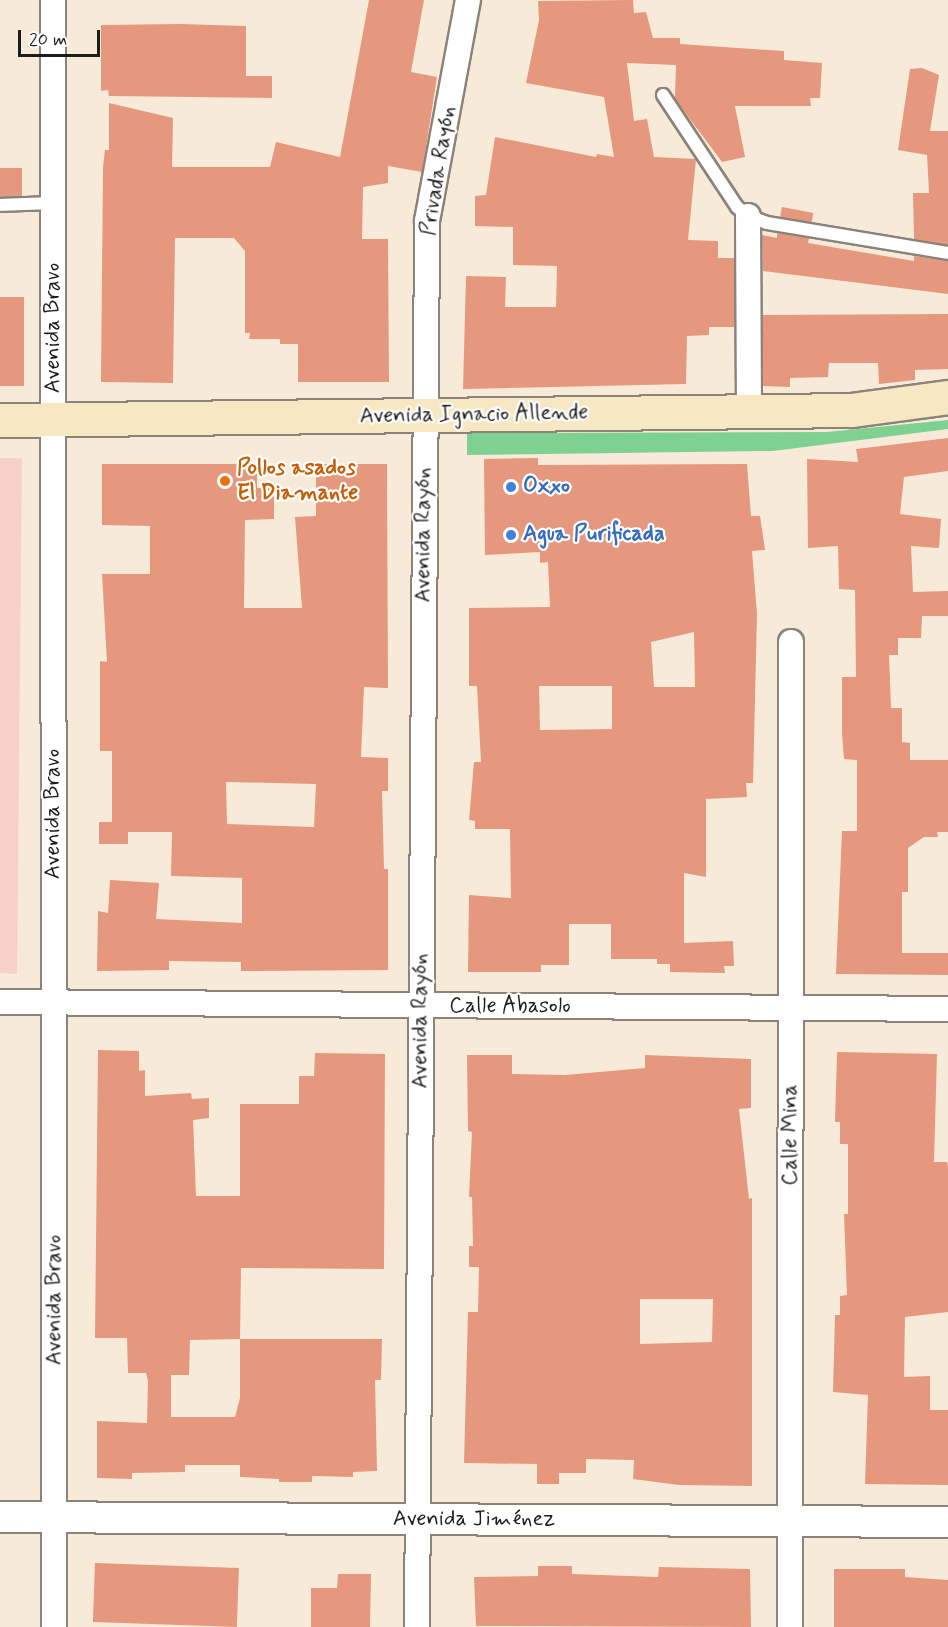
<!DOCTYPE html>
<meta charset="utf-8">
<style>
body{margin:0}
#map{position:relative;width:948px;height:1627px;overflow:hidden;background:#f8ead8;font-family:Mynerve,sans-serif}
div>[style]{position:absolute}
[style*='--x']{left:calc(var(--x)*1px);top:calc(var(--y)*1px);width:calc(var(--w)*1px);rotate:calc(var(--a)*1deg)}
.built>*{inset:0;background:#f7d1c8}
.green>*{inset:0;background:#7fd192}
.building>*{inset:0;background:#e5987e;transform-origin:0 0}
.roads{filter:drop-shadow(2px 0 #8a837a) drop-shadow(-2px 0 #8a837a) drop-shadow(0 2px #8a837a) drop-shadow(0 -2px #8a837a)}
.service>*{height:12px;margin:-6px;padding:0 6px;transform-origin:6px;border-radius:6px;background:#fff}
.minor>*{height:24px;margin:-12px;padding:0 12px;transform-origin:12px;border-radius:12px;background:#fff}
.tertiary>*{height:30px;margin:-15px;padding:0 15px;transform-origin:15px;border-radius:15px;background:#fff}
.secondary>*{height:33px;margin:-16.5px;padding:0 16.5px;transform-origin:16.5px;border-radius:16.5px;background:#f7e8c3}
.dots>*{width:16px;height:16px;translate:-50% -50%;box-sizing:border-box;border:3px solid #fff;border-radius:50%}
span{translate:-50% -50%;white-space:nowrap;text-align:center;line-height:1.15;-webkit-text-stroke:4.5px #fff;paint-order:stroke}
.street-label{font-size:22px;color:#1c1c1c}
.food-label{font-size:22px;color:#c56008;font-weight:700}
.left{translate:0 -50%;text-align:left}
.shop-label{font-size:22px;color:#366cbe;font-weight:700}
.scale{position:absolute;left:18px;top:30px;width:82px;height:27px;box-sizing:border-box;border:3px solid #1c1c1c;border-top:0;padding-left:8px;font-size:18px;line-height:21px;white-space:nowrap;color:#1c1c1c;-webkit-text-stroke:4px #fff;paint-order:stroke}
</style>
<div id="map">
<div class="built">
<i style="clip-path:polygon(0 458px,22px 458px,17px 974px,0 973px)"></i>
</div>
<div class="green">
<i style="clip-path:polygon(948px 420px,948px 429px,773px 451px,467px 455px,467px 433px,827px 432px)"></i>
</div>
<div class="building">
<i style="clip-path:polygon(369px 0,424px 0,411px 72px,437px 77px,422px 172px,388px 166px,388px 183px,363px 187px,362px 239px,388px 239px,389px 382px,298px 382px,298px 344px,280px 344px,280px 339px,249px 339px,250px 333px,245px 333px,245px 251px,234px 238px,175px 238px,173px 383px,101px 382px,103px 167px,105px 150px,109px 150px,109px 103px,173px 118px,172px 167px,270px 167px,276px 142px,340px 157px)"></i>
<i style="clip-path:polygon(633px 0,634px 13px,646px 12px,653px 38px,680px 38px,680px 44px,784px 51px,784px 60px,822px 63px,820px 98px,810px 98px,811px 106px,735px 106px,745px 157px,722px 162px,675px 99px,676px 65px,627px 63px,634px 121px,647px 119px,654px 157px,696px 159px,688px 240px,718px 241px,718px 258px,734px 258px,734px 327px,709px 327px,709px 335px,687px 336px,686px 384px,463px 389px,466px 276px,506px 277px,505px 307px,556px 307px,557px 266px,513px 265px,513px 227px,475px 226px,475px 196px,486px 195px,495px 137px,596px 157px,597px 154px,614px 157px,604px 97px,526px 83px,539px 20px,538px 1px)"></i>
<i style="clip-path:polygon(180px 24px,246px 26px,246px 76px,272px 76px,272px 98px,109px 96px,108px 90px,101px 91px,101px 25px)"></i>
<i style="clip-path:polygon(922px 68px,939px 75px,930px 131px,948px 131px,948px 245px,914px 239px,913px 193px,929px 193px,927px 155px,898px 150px,910px 69px)"></i>
<i style="left:0;top:168px;width:22px;height:29px"></i>
<i style="left:782px;top:207px;width:32px;height:10px;rotate:11deg"></i>
<i style="clip-path:polygon(777px 233px,809px 238px,808px 243px,914px 261px,914px 256px,948px 261px,948px 294px,763px 271px,762px 235px,777px 238px)"></i>
<i style="left:0;top:297px;width:24px;height:89px"></i>
<i style="clip-path:polygon(948px 314px,948px 369px,915px 370px,915px 380px,879px 384px,878px 363px,829px 363px,828px 377px,790px 378px,790px 387px,763px 386px,763px 315px)"></i>
<i style="clip-path:polygon(948px 438px,948px 471px,904px 477px,900px 514px,941px 519px,939px 548px,911px 546px,913px 592px,948px 591px,948px 616px,922px 616px,921px 638px,898px 638px,898px 655px,889px 655px,891px 708px,902px 708px,902px 742px,910px 743px,910px 760px,948px 760px,948px 832px,937px 832px,938px 837px,924px 837px,908px 848px,908px 892px,902px 892px,902px 953px,948px 953px,948px 975px,836px 974px,842px 831px,857px 831px,857px 760px,844px 759px,842px 733px,842px 677px,856px 677px,855px 590px,839px 589px,838px 546px,808px 548px,807px 459px,858px 462px,856px 449px)"></i>
<i style="clip-path:polygon(evenodd,538px 458px,538px 465px,747px 464px,751px 516px,760px 516px,765px 550px,752px 551px,757px 614px,753px 783px,746px 783px,747px 797px,706px 799px,706px 877px,684px 873px,684px 943px,733px 941px,734px 966px,724px 966px,725px 973px,670px 972px,670px 964px,657px 964px,657px 959px,611px 959px,611px 924px,569px 924px,569px 965px,541px 965px,541px 972px,468px 972px,469px 895px,511px 898px,510px 829px,475px 829px,475px 821px,469px 820px,474px 762px,481px 762px,477px 686px,469px 686px,469px 608px,550px 607px,548px 562px,540px 563px,540px 552px,485px 555px,484px 459px,538px 458px,694px 632px,695px 687px,654px 687px,651px 642px,694px 632px,538px 458px,539px 686px,612px 686px,612px 729px,540px 730px,539px 686px)"></i>
<i style="clip-path:polygon(evenodd,102px 464px,257px 464px,257px 488px,274px 488px,274px 519px,245px 520px,244px 608px,302px 608px,295px 517px,316px 516px,316px 464px,387px 464px,388px 688px,364px 687px,361px 757px,388px 758px,388px 791px,382px 791px,384px 869px,388px 869px,388px 970px,241px 971px,241px 962px,169px 961px,169px 970px,97px 971px,98px 911px,108px 913px,110px 880px,159px 883px,156px 919px,242px 923px,242px 878px,171px 876px,172px 832px,128px 832px,128px 844px,99px 844px,99px 822px,112px 822px,112px 751px,100px 751px,100px 661px,107px 662px,102px 574px,150px 574px,150px 526px,102px 525px,102px 464px,226px 782px,316px 784px,314px 827px,227px 824px,226px 782px)"></i>
<i style="clip-path:polygon(evenodd,98px 1050px,139px 1051px,139px 1071px,145px 1070px,145px 1096px,191px 1093px,192px 1099px,209px 1098px,209px 1118px,193px 1120px,196px 1196px,240px 1196px,240px 1104px,299px 1104px,299px 1076px,314px 1076px,315px 1053px,385px 1054px,384px 1269px,241px 1268px,240px 1339px,382px 1339px,381px 1380px,375px 1380px,377px 1471px,353px 1472px,353px 1477px,312px 1476px,312px 1482px,279px 1482px,279px 1479px,240px 1477px,240px 1465px,185px 1465px,185px 1472px,132px 1473px,132px 1479px,97px 1478px,97px 1421px,147px 1423px,148px 1381px,146px 1373px,128px 1373px,127px 1338px,95px 1338px,98px 1050px,240px 1339px,240px 1398px,235px 1417px,171px 1417px,171px 1375px,189px 1375px,190px 1340px,240px 1339px)"></i>
<i style="clip-path:polygon(837px 1052px,937px 1054px,934px 1162px,947px 1162px,948px 1167px,948px 1312px,905px 1317px,904px 1377px,930px 1376px,930px 1410px,948px 1410px,948px 1485px,865px 1484px,868px 1395px,833px 1392px,835px 1315px,840px 1315px,840px 1296px,847px 1295px,844px 1214px,848px 1214px,848px 1144px,840px 1144px,840px 1122px,835px 1122px)"></i>
<i style="clip-path:polygon(evenodd,467px 1055px,512px 1055px,512px 1074px,565px 1075px,645px 1068px,645px 1055px,751px 1059px,751px 1108px,739px 1109px,749px 1199px,752px 1198px,752px 1486px,679px 1485px,633px 1479px,634px 1460px,586px 1459px,586px 1473px,559px 1473px,559px 1484px,537px 1484px,537px 1464px,464px 1463px,468px 1312px,478px 1312px,479px 1267px,469px 1267px,469px 1246px,473px 1246px,472px 1197px,469px 1197px,472px 1132px,468px 1131px,467px 1055px,640px 1299px,713px 1299px,712px 1342px,640px 1344px,640px 1299px)"></i>
<i style="left:95px;top:1563px;width:144px;height:59px;rotate:2deg"></i>
<i style="clip-path:polygon(538px 1566px,572px 1566px,572px 1574px,658px 1577px,659px 1567px,750px 1569px,751px 1627px,476px 1626px,474px 1577px,538px 1576px)"></i>
<i style="clip-path:polygon(834px 1569px,905px 1569px,905px 1577px,948px 1580px,948px 1627px,834px 1627px)"></i>
<i style="clip-path:polygon(338px 1574px,371px 1574px,370px 1627px,311px 1627px,311px 1588px,337px 1588px)"></i>
</div>
<div class="roads">
<div class="service">
<i style="--x:663;--y:95;--w:134;--a:56.5"></i>
<i style="--x:737;--y:207;--w:14;--a:39"></i>
<i style="--x:748;--y:216;--w:20;--a:20"></i>
<i style="--x:767;--y:223;--w:183;--a:9.4"></i>
<i style="--x:0;--y:205;--w:53;--a:-2.2"></i>
</div>
<div class="minor">
<i style="--x:53;--y:0;--w:1627;--a:89.96"></i>
<i style="--x:748;--y:216;--w:196;--a:89.7"></i>
<i style="--x:0;--y:1002;--w:948;--a:0.42"></i>
<i style="--x:417;--y:1627;--w:1406;--a:-89.59"></i>
<i style="--x:427;--y:221;--w:225;--a:-79.5"></i>
<i style="--x:790;--y:1627;--w:985;--a:-89.94"></i>
</div>
<div class="tertiary">
<i style="--x:0;--y:1517;--w:948;--a:0.3"></i>
</div>
<div class="secondary">
<i style="--x:0;--y:420;--w:852;--a:-0.67"></i>
<i style="--x:852;--y:410;--w:97;--a:-7.7"></i>
</div>
</div>
<div class="dots">
<i style="left:225px;top:481px;background:#e8710a"></i>
<i style="left:511px;top:487px;background:#3f7fe0"></i>
<i style="left:511px;top:535px;background:#3f7fe0"></i>
</div>
<div class="street-label">
<span style="left:439px;top:171px;rotate:-81deg">Privada Rayón</span>
<span style="left:54px;top:328px;rotate:-90deg">Avenida Bravo</span>
<span style="left:474px;top:415px;rotate:-1deg">Avenida Ignacio Allende</span>
<span style="left:424px;top:535px;rotate:-90deg">Avenida Rayón</span>
<span style="left:54px;top:814px;rotate:-90deg">Avenida Bravo</span>
<span style="left:510px;top:1007px">Calle Abasolo</span>
<span style="left:421px;top:1021px;rotate:-90deg">Avenida Rayón</span>
<span style="left:791px;top:1135px;rotate:-90deg">Calle Mina</span>
<span style="left:55px;top:1300px;rotate:-90deg">Avenida Bravo</span>
<span style="left:474px;top:1520px">Avenida Jiménez</span>
</div>
<div class="food-label">
<span class="left" style="left:237px;top:481px">Pollos asados<br>El Diamante</span>
</div>
<div class="shop-label">
<span class="left" style="left:523px;top:487px">Oxxo</span>
<span class="left" style="left:523px;top:535px">Agua Purificada</span>
</div>
<div class="scale">20 m</div>
</div>
